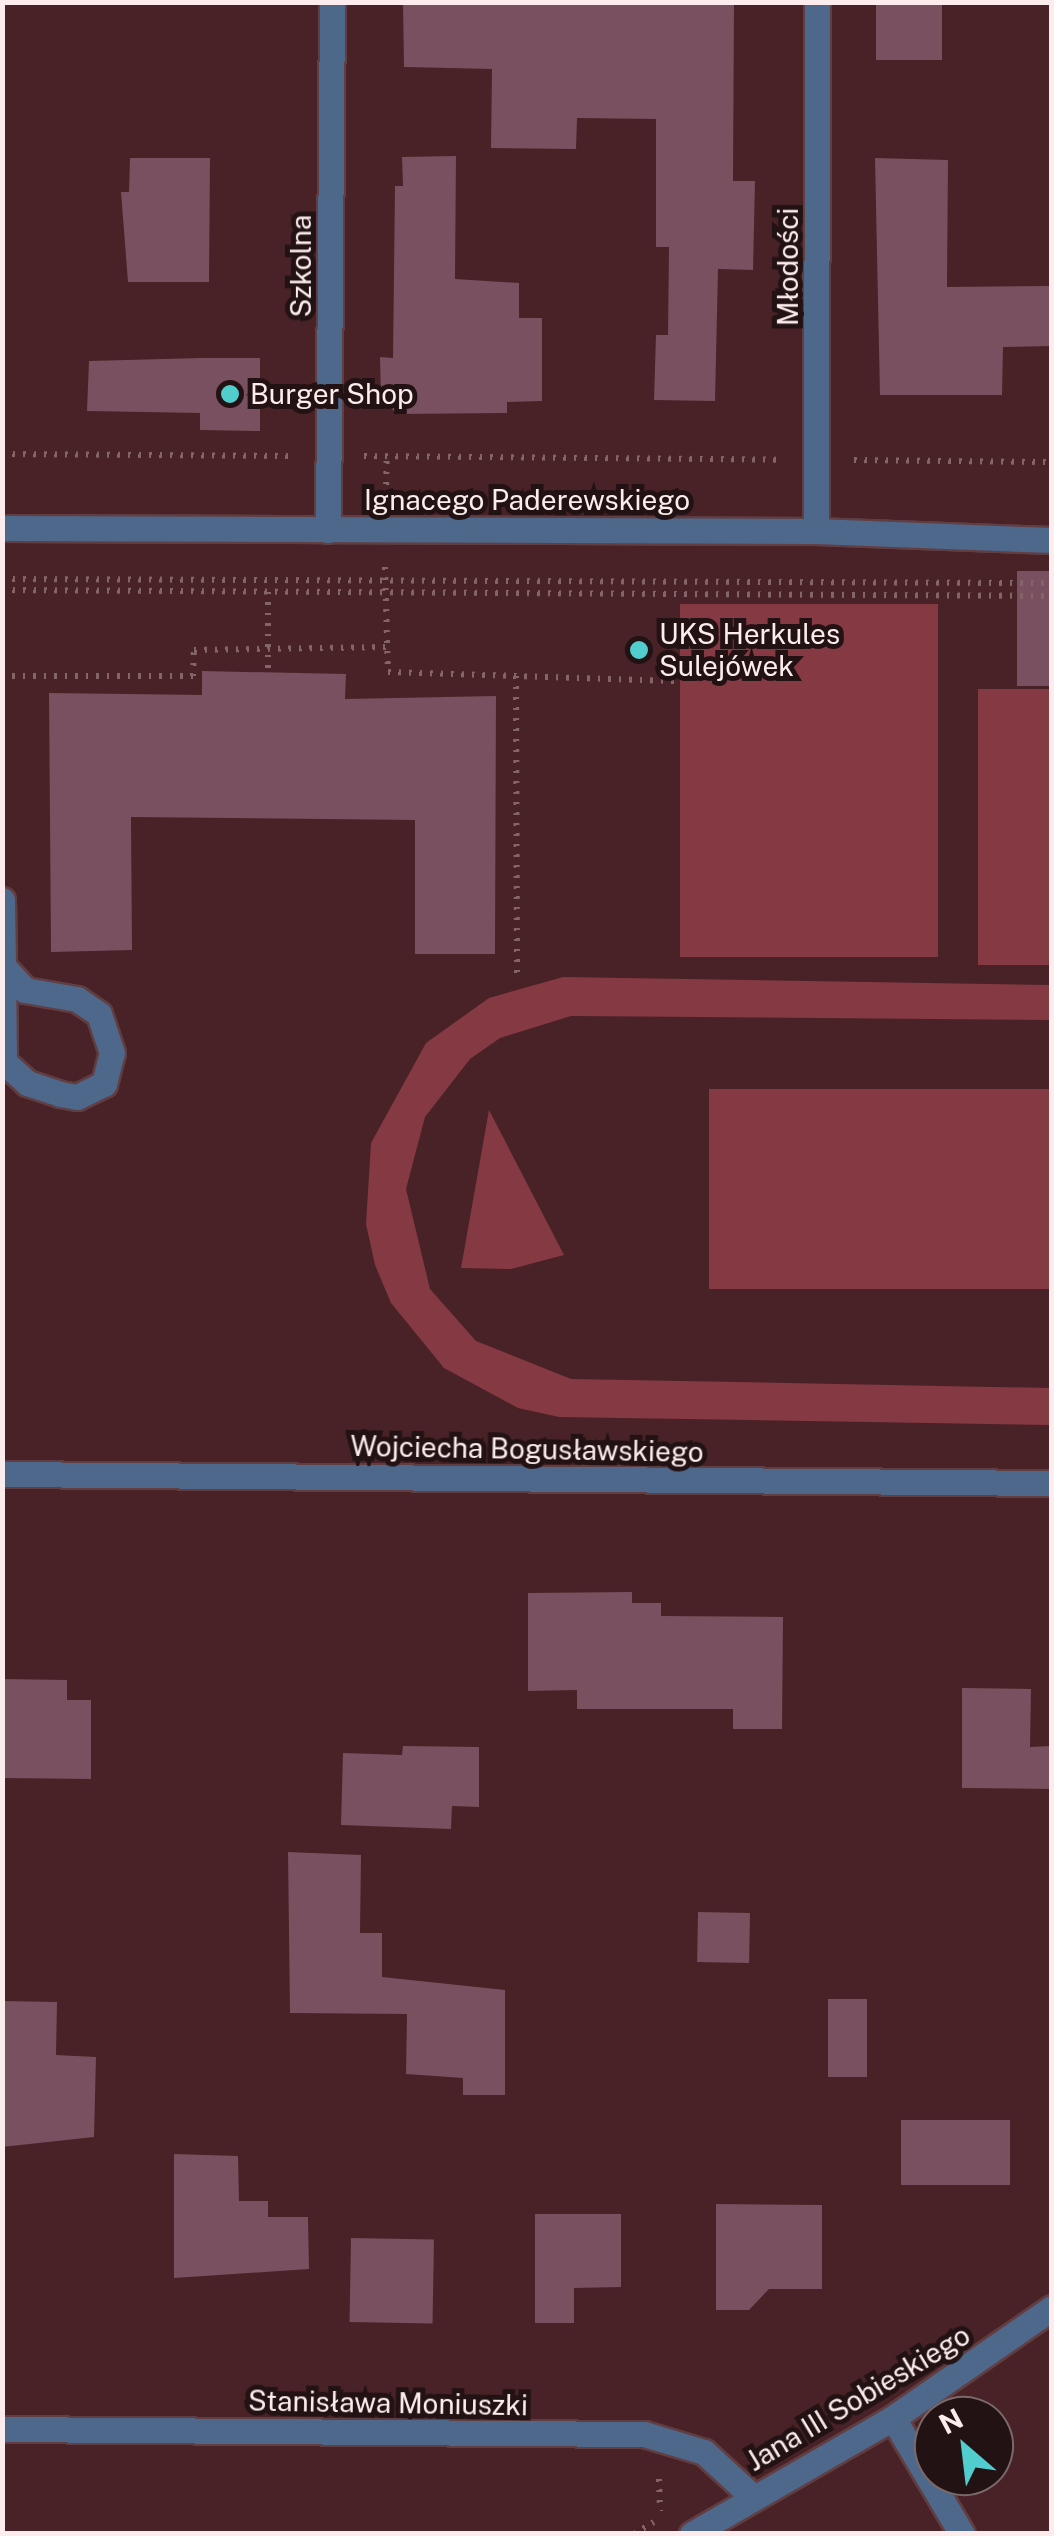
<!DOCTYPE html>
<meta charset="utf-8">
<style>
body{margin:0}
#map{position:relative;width:1054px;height:2536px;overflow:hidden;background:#482226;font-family:"Public Sans",sans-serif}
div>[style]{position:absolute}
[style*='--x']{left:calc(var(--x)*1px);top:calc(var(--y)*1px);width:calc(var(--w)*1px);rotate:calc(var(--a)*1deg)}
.green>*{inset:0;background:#853942;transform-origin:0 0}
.building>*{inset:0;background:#78505f;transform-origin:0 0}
.path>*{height:6px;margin-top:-3px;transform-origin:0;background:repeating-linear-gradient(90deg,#836467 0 2.5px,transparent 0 10.5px)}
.roads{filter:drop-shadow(2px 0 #613e42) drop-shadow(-2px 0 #613e42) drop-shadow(0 2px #613e42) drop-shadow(0 -2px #613e42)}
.service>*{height:25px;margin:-12.5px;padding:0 12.5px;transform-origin:12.5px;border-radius:12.5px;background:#4e688b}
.minor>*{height:25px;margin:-12.5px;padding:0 12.5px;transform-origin:12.5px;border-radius:12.5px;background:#4e688b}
.dots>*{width:28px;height:28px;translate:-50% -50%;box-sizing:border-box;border:5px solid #231213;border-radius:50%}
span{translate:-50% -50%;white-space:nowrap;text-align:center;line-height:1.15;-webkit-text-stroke:10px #231213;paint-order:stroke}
.street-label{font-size:28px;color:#fceced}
.poi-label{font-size:28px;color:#fceced}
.left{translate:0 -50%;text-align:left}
.frame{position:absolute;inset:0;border:5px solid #fceced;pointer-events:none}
.north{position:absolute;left:914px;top:2396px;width:100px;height:100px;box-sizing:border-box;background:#231213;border:2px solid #7a696a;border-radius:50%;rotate:332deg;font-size:28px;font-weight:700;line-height:40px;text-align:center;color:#fceced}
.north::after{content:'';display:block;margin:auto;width:35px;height:45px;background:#52cdcd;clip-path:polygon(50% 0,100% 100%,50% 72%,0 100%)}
</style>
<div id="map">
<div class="green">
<i style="left:680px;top:604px;width:258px;height:353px"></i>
<i style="left:978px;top:689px;width:73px;height:276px"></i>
<i style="clip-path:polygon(563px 977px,1051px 985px,1051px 1020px,571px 1016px,500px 1038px,470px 1059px,425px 1117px,406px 1189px,430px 1289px,476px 1341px,571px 1379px,1051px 1388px,1051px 1425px,559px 1417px,518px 1408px,444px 1368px,391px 1303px,375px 1265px,366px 1224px,371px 1143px,426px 1043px,489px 998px)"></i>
<i style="left:709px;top:1089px;width:342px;height:200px"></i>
<i style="clip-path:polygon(489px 1110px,564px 1255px,511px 1269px,461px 1268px)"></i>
</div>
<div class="building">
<i style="clip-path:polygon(734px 2px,733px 181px,755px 181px,753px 270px,718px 269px,715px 401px,654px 400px,656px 335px,668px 335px,669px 247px,656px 247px,656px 119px,577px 118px,576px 149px,491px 148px,492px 69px,404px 67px,403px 4px)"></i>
<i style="left:876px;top:2px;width:66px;height:58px"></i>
<i style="clip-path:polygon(456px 156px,455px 279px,519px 283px,519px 318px,542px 318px,542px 401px,507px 402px,507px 413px,397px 414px,381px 398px,380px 357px,393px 358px,395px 186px,403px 186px,402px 157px)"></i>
<i style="clip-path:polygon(130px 158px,210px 158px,209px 282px,128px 282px,121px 192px,129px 192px)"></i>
<i style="clip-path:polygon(875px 158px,948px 160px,947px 287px,1052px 286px,1052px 346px,1003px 347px,1002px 395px,880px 395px)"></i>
<i style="clip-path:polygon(201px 358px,260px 358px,260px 431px,200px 430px,200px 413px,87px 411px,89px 361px)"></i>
<i style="left:1017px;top:571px;width:35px;height:115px"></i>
<i style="clip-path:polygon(202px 671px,346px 674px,345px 699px,496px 696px,495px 954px,415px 954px,415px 820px,131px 817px,132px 950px,51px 952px,49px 693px,202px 695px)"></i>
<i style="clip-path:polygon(632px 1592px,632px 1603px,661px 1603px,661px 1616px,783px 1617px,782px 1729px,733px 1729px,733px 1709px,577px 1709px,577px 1690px,528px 1691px,528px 1593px)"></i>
<i style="clip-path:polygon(2px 1679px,67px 1680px,67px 1700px,91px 1700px,91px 1779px,2px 1778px)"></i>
<i style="clip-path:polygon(962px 1688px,1031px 1689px,1030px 1747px,1052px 1746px,1052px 1789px,962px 1788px)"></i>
<i style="clip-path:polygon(403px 1746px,479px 1747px,479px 1807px,452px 1806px,451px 1829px,341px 1825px,343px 1753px,402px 1755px)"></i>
<i style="clip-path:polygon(288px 1852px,361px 1855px,360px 1933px,382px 1933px,382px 1977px,505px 1990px,505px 2095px,463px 2095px,463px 2078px,406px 2074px,407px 2014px,290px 2013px)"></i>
<i style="left:698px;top:1912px;width:52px;height:50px;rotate:1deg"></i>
<i style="left:828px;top:1999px;width:39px;height:78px"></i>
<i style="clip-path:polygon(2px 2001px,57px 2002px,56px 2055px,96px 2057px,94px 2137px,2px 2147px)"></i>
<i style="left:901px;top:2120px;width:109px;height:65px"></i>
<i style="clip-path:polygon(174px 2154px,238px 2156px,239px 2201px,268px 2201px,268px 2217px,308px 2217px,309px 2269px,174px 2278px)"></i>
<i style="clip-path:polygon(716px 2204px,822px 2205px,822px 2289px,769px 2289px,749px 2310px,716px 2310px)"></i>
<i style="clip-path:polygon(535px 2214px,621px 2214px,621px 2287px,574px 2288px,574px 2323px,535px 2323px)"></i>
<i style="left:351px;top:2238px;width:83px;height:84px;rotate:1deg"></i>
</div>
<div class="path">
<i style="--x:2;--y:454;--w:289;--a:0.4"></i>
<i style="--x:364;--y:456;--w:417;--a:0.5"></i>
<i style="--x:854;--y:460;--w:198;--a:0.6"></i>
<i style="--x:386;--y:495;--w:39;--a:-89"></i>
<i style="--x:385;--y:567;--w:105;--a:88.4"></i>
<i style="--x:388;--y:672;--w:292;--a:1.8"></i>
<i style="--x:2;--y:579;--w:1050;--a:0.22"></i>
<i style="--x:2;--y:590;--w:1050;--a:0.33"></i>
<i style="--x:268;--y:592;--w:80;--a:90"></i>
<i style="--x:2;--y:676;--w:191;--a:0"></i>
<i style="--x:193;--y:676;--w:26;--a:-88"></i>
<i style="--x:194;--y:650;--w:193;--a:-0.9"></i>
<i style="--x:516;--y:676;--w:303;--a:89.8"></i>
<i style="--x:659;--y:2479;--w:32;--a:88"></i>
<i style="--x:634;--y:2534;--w:23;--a:-31"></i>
</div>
<div class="roads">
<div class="service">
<i style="--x:2;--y:900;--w:66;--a:89.1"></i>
<i style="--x:3;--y:966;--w:96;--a:89.4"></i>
<i style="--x:4;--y:1062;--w:31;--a:42"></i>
<i style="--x:27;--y:1083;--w:35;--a:18"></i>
<i style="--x:60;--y:1094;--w:17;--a:10"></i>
<i style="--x:77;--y:1097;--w:30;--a:-26"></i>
<i style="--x:104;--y:1084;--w:32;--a:-76"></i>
<i style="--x:112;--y:1053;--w:41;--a:-108.4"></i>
<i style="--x:99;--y:1014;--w:27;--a:-146"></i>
<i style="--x:77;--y:999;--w:53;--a:-170.2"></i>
<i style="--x:25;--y:990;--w:33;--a:-133"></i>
</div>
<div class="minor">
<i style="--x:2;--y:528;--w:814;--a:0.21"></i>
<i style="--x:816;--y:531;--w:236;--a:2.2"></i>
<i style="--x:328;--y:530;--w:528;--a:-89.57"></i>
<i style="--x:816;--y:531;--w:529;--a:-89.89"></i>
<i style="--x:2;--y:1474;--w:1050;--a:0.49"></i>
<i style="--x:893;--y:2418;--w:135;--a:59.3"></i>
<i style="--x:2;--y:2429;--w:642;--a:0.45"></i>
<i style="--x:644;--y:2434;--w:63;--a:16.7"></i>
<i style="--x:704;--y:2452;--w:65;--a:42.5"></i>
<i style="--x:692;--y:2534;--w:232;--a:-30"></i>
<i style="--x:893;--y:2418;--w:193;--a:-34.7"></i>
</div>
</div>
<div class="dots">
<i style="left:230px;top:394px;background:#52cdcd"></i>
<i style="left:639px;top:650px;background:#52cdcd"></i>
</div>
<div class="street-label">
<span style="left:301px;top:266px;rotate:-90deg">Szkolna</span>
<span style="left:788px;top:267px;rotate:-90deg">Młodości</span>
<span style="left:527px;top:500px">Ignacego Paderewskiego</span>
<span style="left:527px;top:1449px;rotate:1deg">Wojciecha Bogusławskiego</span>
<span style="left:858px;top:2398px;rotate:-31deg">Jana III Sobieskiego</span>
<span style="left:388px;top:2403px;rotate:1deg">Stanisława Moniuszki</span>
</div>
<div class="poi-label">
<span class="left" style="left:250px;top:394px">Burger Shop</span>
<span class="left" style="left:659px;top:650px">UKS Herkules<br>Sulejówek</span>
</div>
<div class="frame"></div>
<div class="north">N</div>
</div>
